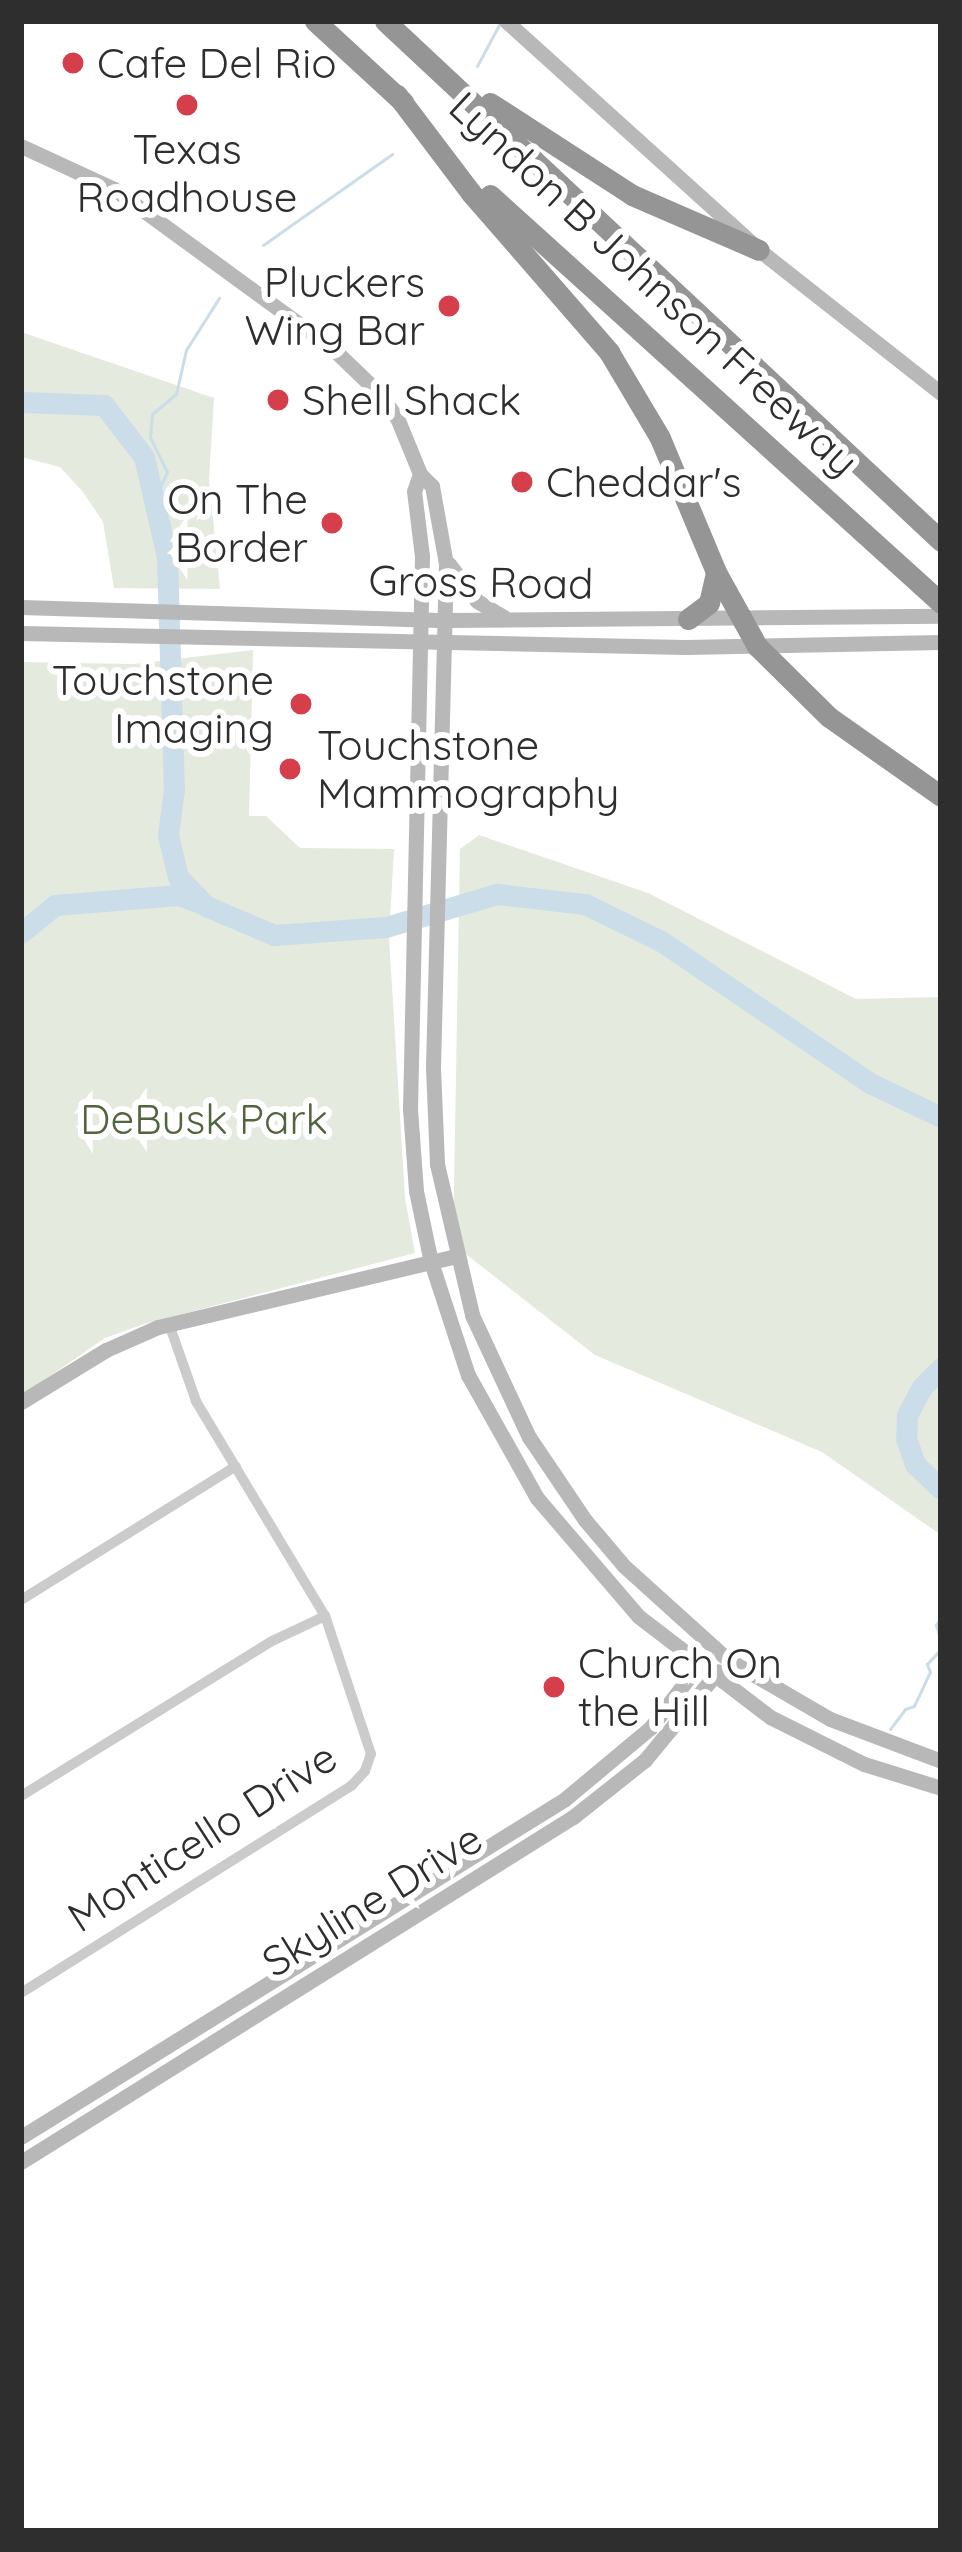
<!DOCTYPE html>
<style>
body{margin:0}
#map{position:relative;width:962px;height:2552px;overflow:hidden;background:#fff;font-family:Quicksand,sans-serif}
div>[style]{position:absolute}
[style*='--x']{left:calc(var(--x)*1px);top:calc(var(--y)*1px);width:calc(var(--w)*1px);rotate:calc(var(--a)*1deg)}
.green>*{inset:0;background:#e4eadd}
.stream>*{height:3px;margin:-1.5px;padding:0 1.5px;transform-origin:1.5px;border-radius:1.5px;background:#cadde8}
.river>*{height:21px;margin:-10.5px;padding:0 10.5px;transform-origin:10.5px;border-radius:10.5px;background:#cadde8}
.street>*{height:10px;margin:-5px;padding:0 5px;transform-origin:5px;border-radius:5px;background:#cbcbcb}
.secondary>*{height:15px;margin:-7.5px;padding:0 7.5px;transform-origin:7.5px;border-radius:7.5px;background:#b8b8b8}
.highway>*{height:21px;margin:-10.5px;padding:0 10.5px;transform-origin:10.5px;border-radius:10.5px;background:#959595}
.dots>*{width:33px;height:33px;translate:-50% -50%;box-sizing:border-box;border:6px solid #fff;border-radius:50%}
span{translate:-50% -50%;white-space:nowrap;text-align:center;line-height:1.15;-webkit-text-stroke:12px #fff;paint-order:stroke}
.poi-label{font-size:42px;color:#2e2e2e}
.left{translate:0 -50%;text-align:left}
.right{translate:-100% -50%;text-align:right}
.street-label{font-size:42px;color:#2e2e2e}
.park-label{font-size:42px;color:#51653f}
.frame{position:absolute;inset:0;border:24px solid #2e2e2e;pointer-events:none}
</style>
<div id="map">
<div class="green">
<i style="clip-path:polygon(21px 332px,214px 398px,209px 479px,220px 589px,114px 588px,103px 522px,83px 492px,60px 467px,21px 457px)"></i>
<i style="clip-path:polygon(253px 650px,249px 816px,266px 816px,300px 848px,394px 849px,389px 938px,405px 1198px,415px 1253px,144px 1324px,105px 1338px,21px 1396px,21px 662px,134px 664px)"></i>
<i style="clip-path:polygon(479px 835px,648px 893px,856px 999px,941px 997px,941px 1535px,822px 1452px,595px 1355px,453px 1244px,460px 849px)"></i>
</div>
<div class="stream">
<i style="--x:477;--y:66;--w:49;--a:-61.9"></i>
<i style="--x:263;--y:245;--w:158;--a:-35.2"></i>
<i style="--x:154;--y:500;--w:31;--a:-65"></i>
<i style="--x:167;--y:472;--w:39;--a:-116"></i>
<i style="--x:150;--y:437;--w:23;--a:-85"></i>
<i style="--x:152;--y:414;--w:31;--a:-40"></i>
<i style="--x:176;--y:394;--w:45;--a:-77.2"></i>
<i style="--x:186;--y:350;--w:62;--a:-57.6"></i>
<i style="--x:941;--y:1617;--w:9;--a:122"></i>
<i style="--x:936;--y:1625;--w:16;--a:72"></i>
<i style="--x:890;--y:1729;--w:25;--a:-53"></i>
<i style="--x:905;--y:1709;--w:9;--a:-18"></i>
<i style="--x:914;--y:1706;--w:38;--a:-65"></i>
<i style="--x:930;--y:1672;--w:9;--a:-111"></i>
<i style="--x:927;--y:1664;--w:21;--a:-47"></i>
</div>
<div class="river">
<i style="--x:21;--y:402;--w:83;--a:2.1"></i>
<i style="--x:104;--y:405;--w:66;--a:52.4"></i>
<i style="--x:144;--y:457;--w:103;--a:77"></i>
<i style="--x:167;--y:557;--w:232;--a:88.3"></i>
<i style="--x:174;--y:789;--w:46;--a:97.4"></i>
<i style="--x:168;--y:835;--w:43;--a:76.6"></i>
<i style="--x:178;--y:877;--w:40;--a:46"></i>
<i style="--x:206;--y:906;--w:74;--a:23.1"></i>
<i style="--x:274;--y:935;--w:112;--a:-4.1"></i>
<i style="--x:386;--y:927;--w:116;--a:-16.6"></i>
<i style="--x:497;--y:894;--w:89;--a:6.5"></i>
<i style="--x:585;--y:904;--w:85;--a:26"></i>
<i style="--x:661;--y:941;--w:253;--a:34.2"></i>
<i style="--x:870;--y:1083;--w:79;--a:25.6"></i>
<i style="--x:21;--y:933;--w:44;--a:-39.5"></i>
<i style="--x:55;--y:905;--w:124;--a:-4.6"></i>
<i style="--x:179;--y:895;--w:22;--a:21"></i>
<i style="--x:941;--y:1368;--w:27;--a:135"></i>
<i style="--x:922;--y:1387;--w:32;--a:118"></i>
<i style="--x:907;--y:1415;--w:23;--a:92"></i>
<i style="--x:906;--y:1438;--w:28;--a:71"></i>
<i style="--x:915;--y:1464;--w:36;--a:44"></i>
</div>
<div class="street">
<i style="--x:21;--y:1600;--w:253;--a:-31.9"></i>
<i style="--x:21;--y:1796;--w:293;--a:-31.7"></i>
<i style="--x:270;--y:1642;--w:61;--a:-25.3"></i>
<i style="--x:21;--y:1993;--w:391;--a:-32.1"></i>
<i style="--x:352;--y:1785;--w:19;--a:-47"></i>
<i style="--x:365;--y:1771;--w:18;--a:-71"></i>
<i style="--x:371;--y:1754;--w:145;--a:-108.4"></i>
<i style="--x:325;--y:1616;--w:251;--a:-121"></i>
<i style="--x:196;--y:1401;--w:82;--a:-109.3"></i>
</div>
<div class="secondary">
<i style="--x:506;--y:21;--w:341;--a:42.1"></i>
<i style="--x:759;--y:250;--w:231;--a:38.2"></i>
<i style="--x:21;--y:146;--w:102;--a:24.8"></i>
<i style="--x:114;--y:189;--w:268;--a:36.1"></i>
<i style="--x:331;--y:347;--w:65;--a:43.8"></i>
<i style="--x:378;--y:392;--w:34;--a:54"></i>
<i style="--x:398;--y:420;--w:58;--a:67.8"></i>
<i style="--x:420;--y:474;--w:17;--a:45"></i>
<i style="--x:432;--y:486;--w:79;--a:79.8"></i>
<i style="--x:446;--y:564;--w:504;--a:91.48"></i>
<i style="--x:433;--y:1068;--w:96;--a:87.6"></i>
<i style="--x:437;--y:1164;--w:155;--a:76.9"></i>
<i style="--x:472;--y:1315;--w:135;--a:65"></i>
<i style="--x:529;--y:1437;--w:100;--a:56"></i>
<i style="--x:585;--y:1520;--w:60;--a:49.7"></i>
<i style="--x:624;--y:1566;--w:139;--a:42.1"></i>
<i style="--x:727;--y:1659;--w:119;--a:30.2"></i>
<i style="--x:830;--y:1719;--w:119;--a:20.7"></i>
<i style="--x:420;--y:474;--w:18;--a:109"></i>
<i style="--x:414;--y:491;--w:65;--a:83"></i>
<i style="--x:422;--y:556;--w:553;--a:91.24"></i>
<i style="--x:410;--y:1109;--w:82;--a:85.8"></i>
<i style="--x:416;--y:1191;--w:73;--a:78.1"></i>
<i style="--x:431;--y:1262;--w:119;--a:71.9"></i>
<i style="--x:468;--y:1375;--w:141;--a:60.7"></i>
<i style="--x:537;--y:1498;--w:155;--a:49.4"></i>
<i style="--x:638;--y:1616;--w:166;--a:37.4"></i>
<i style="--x:770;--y:1717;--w:105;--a:26.6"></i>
<i style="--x:864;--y:1764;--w:81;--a:17.3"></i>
<i style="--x:449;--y:564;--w:46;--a:52.9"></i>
<i style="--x:477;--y:601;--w:31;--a:31"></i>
<i style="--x:21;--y:607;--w:425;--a:1.8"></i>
<i style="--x:446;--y:620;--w:495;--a:-0.5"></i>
<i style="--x:21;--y:633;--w:664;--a:1.21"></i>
<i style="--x:685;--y:647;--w:256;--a:-1.1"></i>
<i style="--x:21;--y:1402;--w:100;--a:-31.5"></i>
<i style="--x:106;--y:1350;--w:57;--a:-23.9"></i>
<i style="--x:158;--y:1327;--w:306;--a:-13.4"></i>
<i style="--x:21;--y:2137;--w:640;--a:-31.85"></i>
<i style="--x:565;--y:1799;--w:112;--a:-39.9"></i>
<i style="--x:651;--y:1727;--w:84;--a:-52.7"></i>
<i style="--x:21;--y:2162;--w:651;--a:-32.01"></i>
<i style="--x:573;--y:1817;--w:92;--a:-38.4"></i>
<i style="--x:645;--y:1760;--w:115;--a:-50.6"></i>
</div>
<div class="highway">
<i style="--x:315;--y:21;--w:120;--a:42.6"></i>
<i style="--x:385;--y:21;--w:761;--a:43.08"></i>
<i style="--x:397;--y:95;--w:123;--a:52.9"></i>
<i style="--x:471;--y:193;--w:211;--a:49"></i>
<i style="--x:609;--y:352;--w:100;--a:59.3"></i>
<i style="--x:660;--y:438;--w:145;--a:67.3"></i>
<i style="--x:716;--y:572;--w:85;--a:61"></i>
<i style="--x:757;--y:646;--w:101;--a:44.6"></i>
<i style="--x:829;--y:717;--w:137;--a:35.2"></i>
<i style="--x:490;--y:103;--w:169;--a:32.9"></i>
<i style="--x:632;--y:195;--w:138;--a:23.4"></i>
<i style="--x:490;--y:195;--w:608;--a:42.13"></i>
<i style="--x:688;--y:619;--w:26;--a:-37"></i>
<i style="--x:709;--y:603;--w:31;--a:-77"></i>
</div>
<div class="dots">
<i style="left:73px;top:63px;background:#d53f4b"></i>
<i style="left:187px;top:105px;background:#d53f4b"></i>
<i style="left:449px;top:306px;background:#d53f4b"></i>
<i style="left:278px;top:400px;background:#d53f4b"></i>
<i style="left:522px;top:482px;background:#d53f4b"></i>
<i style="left:332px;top:523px;background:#d53f4b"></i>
<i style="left:301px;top:704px;background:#d53f4b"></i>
<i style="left:290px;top:769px;background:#d53f4b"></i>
<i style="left:554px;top:1687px;background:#d53f4b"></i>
</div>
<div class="poi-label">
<span class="left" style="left:97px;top:63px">Cafe Del Rio</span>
<span style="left:187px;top:173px">Texas<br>Roadhouse</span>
<span class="right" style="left:425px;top:306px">Pluckers<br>Wing Bar</span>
<span class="left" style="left:302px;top:400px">Shell Shack</span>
<span class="left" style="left:546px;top:482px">Cheddar's</span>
<span class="right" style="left:308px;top:523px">On The<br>Border</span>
<span class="right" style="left:274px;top:704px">Touchstone<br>Imaging</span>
<span class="left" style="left:317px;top:769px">Touchstone<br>Mammography</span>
<span class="left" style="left:578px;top:1687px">Church On<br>the Hill</span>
</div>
<div class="street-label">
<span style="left:654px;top:284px;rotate:43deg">Lyndon B Johnson Freeway</span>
<span style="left:481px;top:582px;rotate:1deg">Gross Road</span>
<span style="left:202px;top:1837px;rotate:-33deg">Monticello Drive</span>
<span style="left:372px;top:1900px;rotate:-32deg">Skyline Drive</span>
</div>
<div class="park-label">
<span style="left:204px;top:1119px">DeBusk Park</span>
</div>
<div class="frame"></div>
</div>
